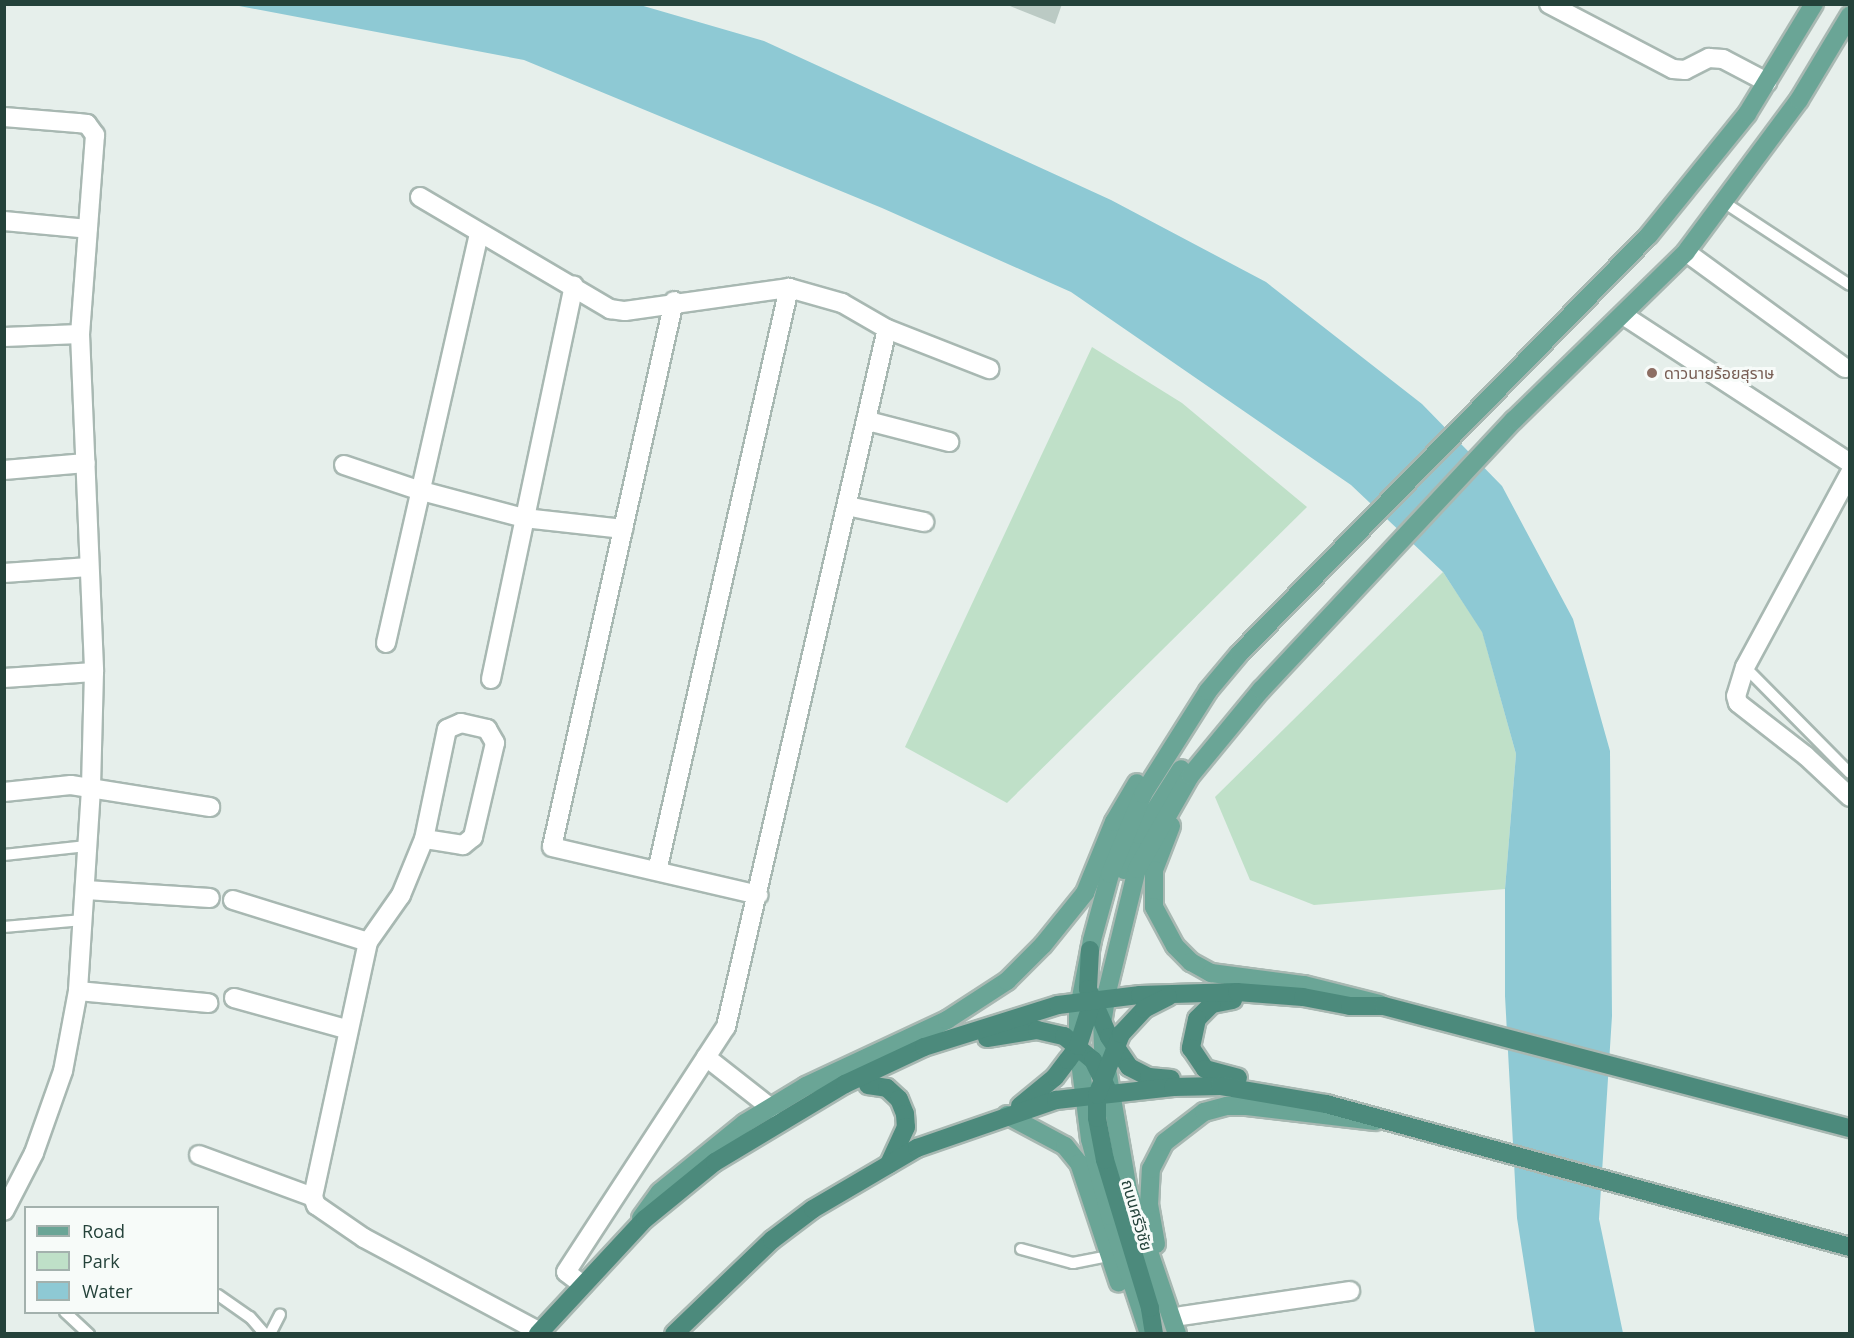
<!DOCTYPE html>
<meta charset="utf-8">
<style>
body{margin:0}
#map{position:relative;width:1854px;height:1338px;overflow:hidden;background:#e6efeb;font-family:"Open Sans","Noto Sans Thai",sans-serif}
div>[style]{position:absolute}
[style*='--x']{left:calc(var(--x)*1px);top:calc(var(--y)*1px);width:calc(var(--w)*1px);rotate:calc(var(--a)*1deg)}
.green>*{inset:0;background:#bfe0c8}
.water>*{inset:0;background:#8ec9d4}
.building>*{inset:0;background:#bbcac4}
.roads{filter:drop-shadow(2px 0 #a8b8b2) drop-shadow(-2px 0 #a8b8b2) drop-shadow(0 2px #a8b8b2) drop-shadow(0 -2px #a8b8b2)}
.service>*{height:10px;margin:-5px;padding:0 5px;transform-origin:5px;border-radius:5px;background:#fff}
.minor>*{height:18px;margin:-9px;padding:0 9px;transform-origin:9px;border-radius:9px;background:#fff}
.primary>*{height:18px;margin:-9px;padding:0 9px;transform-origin:9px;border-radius:9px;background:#6aa596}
.trunk>*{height:18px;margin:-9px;padding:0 9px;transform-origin:9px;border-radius:9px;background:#4c8a7c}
.dots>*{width:16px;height:16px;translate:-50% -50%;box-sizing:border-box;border:3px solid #f7fbf9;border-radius:50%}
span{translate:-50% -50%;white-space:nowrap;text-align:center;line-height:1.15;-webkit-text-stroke:6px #f7fbf9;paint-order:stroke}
.education-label{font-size:16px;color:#785e54}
.left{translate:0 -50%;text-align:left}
.street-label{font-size:16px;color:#24423a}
.frame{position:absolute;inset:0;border:6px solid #24423a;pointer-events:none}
.legend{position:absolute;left:24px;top:1206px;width:195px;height:108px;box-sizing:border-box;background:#f7fbf9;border:2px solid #a3b1ad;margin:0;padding:8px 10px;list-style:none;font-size:18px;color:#24423a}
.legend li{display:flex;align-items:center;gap:12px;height:30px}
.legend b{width:30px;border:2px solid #a3b1ad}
</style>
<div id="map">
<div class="green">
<i style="clip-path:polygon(1092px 347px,1182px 403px,1307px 507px,1007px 803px,905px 747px)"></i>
<i style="clip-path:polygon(1443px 572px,1482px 631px,1516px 754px,1505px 889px,1314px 905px,1250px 880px,1215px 797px)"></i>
</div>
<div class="water">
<i style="clip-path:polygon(234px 5px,640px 5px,764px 41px,1111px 200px,1266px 282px,1422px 404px,1502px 486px,1573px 619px,1610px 751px,1612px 1016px,1599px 1219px,1623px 1333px,1535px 1333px,1517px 1218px,1505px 996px,1505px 889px,1516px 754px,1482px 632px,1443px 572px,1351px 485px,1071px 292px,882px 208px,524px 60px)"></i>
</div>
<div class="building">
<i style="clip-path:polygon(1005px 4px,1062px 4px,1055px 24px)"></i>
</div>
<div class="roads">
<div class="service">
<i style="--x:1725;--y:203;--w:149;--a:33.3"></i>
<i style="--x:1745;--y:667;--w:149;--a:45.3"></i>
<i style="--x:4;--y:855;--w:83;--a:-6.2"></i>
<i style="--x:4;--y:927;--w:79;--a:-5.1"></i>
<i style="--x:1021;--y:1249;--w:54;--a:15.1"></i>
<i style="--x:1073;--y:1263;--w:37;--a:-11"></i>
<i style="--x:218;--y:1295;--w:39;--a:35"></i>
<i style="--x:250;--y:1317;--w:23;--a:49"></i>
<i style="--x:65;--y:1312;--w:33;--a:43"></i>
<i style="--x:270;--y:1334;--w:22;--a:-63"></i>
</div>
<div class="minor">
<i style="--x:1549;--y:4;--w:140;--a:27.7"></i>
<i style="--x:1673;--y:69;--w:12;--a:5"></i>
<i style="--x:1685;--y:70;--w:27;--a:-27"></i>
<i style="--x:1709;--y:58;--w:14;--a:4"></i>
<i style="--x:1723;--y:59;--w:50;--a:27.6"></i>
<i style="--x:4;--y:117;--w:74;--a:4.6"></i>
<i style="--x:78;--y:123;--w:9;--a:6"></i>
<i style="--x:87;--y:124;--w:14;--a:54"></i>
<i style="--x:95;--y:135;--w:200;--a:94.3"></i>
<i style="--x:420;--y:197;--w:221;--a:30.5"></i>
<i style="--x:610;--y:309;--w:15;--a:8"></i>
<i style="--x:625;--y:311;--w:166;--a:-8"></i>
<i style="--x:789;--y:288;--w:55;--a:15.8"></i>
<i style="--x:842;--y:303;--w:52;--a:30"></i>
<i style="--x:887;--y:329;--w:110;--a:21.4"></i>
<i style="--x:4;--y:221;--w:84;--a:5.4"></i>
<i style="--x:1686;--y:252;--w:197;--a:36.1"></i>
<i style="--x:674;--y:301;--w:559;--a:102.6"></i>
<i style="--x:552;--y:847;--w:212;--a:13.1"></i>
<i style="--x:1623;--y:315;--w:271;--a:33.1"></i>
<i style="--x:4;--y:337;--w:76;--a:-2.3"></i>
<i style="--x:80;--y:334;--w:338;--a:87.6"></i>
<i style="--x:94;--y:672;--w:117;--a:91.5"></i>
<i style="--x:91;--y:789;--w:202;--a:93.7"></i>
<i style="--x:78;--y:991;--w:81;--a:100.6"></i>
<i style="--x:63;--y:1071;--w:87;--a:109.5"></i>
<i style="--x:34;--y:1153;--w:65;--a:117.3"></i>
<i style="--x:868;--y:421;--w:84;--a:14.5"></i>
<i style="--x:344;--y:465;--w:78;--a:18.7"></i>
<i style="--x:418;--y:490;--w:110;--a:14.8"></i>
<i style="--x:524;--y:518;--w:100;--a:6.3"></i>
<i style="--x:4;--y:470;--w:82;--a:-4.9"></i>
<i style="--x:1850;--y:473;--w:221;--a:118.4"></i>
<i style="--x:1745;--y:667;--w:30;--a:107"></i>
<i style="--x:1736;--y:696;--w:7;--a:74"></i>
<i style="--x:1738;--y:703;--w:86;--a:37.9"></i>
<i style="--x:1806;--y:756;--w:60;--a:43"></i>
<i style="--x:847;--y:506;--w:79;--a:11.7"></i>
<i style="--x:4;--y:573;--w:85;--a:-4"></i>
<i style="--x:386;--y:643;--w:421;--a:-77.2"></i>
<i style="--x:4;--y:678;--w:90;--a:-3.8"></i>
<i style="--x:491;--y:679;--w:402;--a:-78.1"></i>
<i style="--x:4;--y:792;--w:67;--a:-6"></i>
<i style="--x:71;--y:785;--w:141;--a:9"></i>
<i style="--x:424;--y:839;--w:112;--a:-78.2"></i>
<i style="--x:447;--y:729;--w:15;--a:-23"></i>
<i style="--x:461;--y:723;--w:27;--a:13"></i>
<i style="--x:487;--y:729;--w:16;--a:60"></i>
<i style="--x:495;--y:743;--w:97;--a:103.2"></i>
<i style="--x:473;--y:837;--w:13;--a:141"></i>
<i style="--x:463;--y:845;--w:39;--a:-171"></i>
<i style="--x:424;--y:839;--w:61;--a:112.3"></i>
<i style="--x:401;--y:895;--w:57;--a:125.1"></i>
<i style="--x:368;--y:942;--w:261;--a:102.2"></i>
<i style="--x:313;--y:1197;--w:9;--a:69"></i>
<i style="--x:316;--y:1205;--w:58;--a:34.5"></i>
<i style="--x:364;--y:1238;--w:200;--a:28.1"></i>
<i style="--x:657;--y:871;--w:598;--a:-77.24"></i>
<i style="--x:86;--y:890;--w:124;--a:3.7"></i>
<i style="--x:233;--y:900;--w:141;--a:17.3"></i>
<i style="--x:78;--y:991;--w:131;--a:5.3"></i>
<i style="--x:234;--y:998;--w:116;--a:15.5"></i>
<i style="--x:706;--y:1057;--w:83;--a:38.1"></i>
<i style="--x:199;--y:1155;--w:121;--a:20.2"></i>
<i style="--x:583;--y:1285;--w:21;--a:-143"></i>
<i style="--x:566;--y:1272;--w:293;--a:-56.9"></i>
<i style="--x:726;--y:1027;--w:716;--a:-77.01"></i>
<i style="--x:1181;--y:1316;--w:171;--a:-8.4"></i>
</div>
<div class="primary">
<i style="--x:1171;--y:826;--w:47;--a:111.1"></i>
<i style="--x:1154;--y:870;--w:37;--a:90"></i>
<i style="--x:1154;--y:907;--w:44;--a:61.7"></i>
<i style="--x:1175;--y:946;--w:23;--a:45"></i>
<i style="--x:1191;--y:962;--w:23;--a:29"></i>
<i style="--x:1211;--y:973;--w:94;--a:7.4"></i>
<i style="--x:1304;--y:985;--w:78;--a:14"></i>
<i style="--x:1124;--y:870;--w:38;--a:-67"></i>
<i style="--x:1139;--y:835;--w:78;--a:-57.5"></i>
<i style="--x:1007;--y:1115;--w:66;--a:28.1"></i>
<i style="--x:1065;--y:1146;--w:22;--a:51"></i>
<i style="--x:1079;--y:1163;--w:126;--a:71.6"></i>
<i style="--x:641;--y:1218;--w:32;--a:-54"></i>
<i style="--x:660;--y:1192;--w:109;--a:-39.1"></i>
<i style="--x:745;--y:1123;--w:71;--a:-31.2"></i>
<i style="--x:806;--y:1086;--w:156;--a:-25.1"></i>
<i style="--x:947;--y:1020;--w:72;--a:-33"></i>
<i style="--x:1007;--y:981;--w:51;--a:-45"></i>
<i style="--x:1043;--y:945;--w:67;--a:-51.1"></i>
<i style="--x:1085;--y:893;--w:77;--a:-67.8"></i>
<i style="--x:1114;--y:822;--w:45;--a:-59.5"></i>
<i style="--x:1156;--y:1244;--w:40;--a:-100"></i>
<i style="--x:1149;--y:1205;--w:36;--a:-87"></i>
<i style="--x:1151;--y:1169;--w:30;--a:-63"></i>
<i style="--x:1165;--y:1142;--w:49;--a:-37.6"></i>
<i style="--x:1204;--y:1112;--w:24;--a:-15"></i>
<i style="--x:1227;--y:1106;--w:20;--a:0"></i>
<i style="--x:1247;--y:1106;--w:129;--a:6.7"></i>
<i style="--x:1149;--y:1334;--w:124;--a:-108.3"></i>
<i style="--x:1110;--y:1216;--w:80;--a:-104.6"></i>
<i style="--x:1090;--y:1139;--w:94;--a:-97.4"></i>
<i style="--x:1078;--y:1046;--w:33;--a:-90"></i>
<i style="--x:1078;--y:1013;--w:74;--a:-79.1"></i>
<i style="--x:1092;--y:940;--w:68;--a:-74.7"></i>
<i style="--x:1110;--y:874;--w:87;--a:-67.6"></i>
<i style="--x:1143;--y:794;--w:122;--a:-57.7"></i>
<i style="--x:1208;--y:691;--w:48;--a:-50"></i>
<i style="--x:1239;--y:654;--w:586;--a:-45.62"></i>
<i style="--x:1649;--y:235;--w:156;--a:-51"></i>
<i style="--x:1747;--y:114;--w:129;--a:-58.7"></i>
<i style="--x:1177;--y:1334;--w:152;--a:-108.8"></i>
<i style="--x:1128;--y:1190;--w:145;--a:-99.9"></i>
<i style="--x:1103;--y:1047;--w:23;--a:-92"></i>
<i style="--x:1102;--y:1024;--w:32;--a:-81"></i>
<i style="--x:1107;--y:992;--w:127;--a:-76.3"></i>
<i style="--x:1137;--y:869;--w:107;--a:-60.3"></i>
<i style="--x:1190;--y:776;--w:112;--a:-50.5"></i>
<i style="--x:1261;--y:690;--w:370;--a:-46.9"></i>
<i style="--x:1514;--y:420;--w:240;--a:-44.3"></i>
<i style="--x:1686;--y:252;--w:189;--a:-53.4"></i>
<i style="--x:1799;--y:100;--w:99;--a:-59"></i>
</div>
<div class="trunk">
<i style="--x:1090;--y:950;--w:39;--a:93"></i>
<i style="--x:1088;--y:989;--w:52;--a:66.4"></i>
<i style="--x:1109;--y:1037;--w:36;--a:56"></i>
<i style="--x:1129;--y:1067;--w:22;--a:27"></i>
<i style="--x:1149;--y:1077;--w:22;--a:5"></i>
<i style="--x:1233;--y:1000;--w:21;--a:169"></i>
<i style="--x:1212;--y:1004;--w:21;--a:135"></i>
<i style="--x:1197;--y:1019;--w:30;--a:102"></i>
<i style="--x:1191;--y:1048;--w:25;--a:56"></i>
<i style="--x:1205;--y:1069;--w:34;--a:15"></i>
<i style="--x:987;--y:1038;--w:51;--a:-9.1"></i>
<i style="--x:1037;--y:1030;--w:28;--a:13"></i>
<i style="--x:1064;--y:1036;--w:38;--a:40"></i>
<i style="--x:1093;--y:1060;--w:37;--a:64"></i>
<i style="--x:868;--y:1085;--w:19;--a:9"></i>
<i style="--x:887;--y:1088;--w:16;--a:43"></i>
<i style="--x:899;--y:1099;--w:16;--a:68"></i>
<i style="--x:905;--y:1114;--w:13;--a:86"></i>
<i style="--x:906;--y:1127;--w:41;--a:114.7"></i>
<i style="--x:1020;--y:1106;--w:45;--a:-39.6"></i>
<i style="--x:1055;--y:1077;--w:21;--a:-53"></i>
<i style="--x:1068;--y:1060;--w:17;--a:-54"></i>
<i style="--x:1078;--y:1046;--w:46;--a:-72.3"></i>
<i style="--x:538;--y:1334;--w:157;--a:-47.1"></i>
<i style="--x:645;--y:1219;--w:90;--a:-39.2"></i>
<i style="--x:715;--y:1162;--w:152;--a:-31"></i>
<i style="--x:845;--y:1084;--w:87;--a:-25.1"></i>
<i style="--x:924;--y:1047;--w:140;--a:-17.4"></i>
<i style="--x:1058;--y:1005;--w:83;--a:-7"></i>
<i style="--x:1140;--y:995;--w:97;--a:-1.8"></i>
<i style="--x:1237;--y:992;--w:66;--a:4.3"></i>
<i style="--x:1303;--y:997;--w:48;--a:10.8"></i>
<i style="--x:1350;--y:1006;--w:34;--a:0"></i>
<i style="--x:1384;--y:1006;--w:482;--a:14.7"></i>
<i style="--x:674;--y:1334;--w:136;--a:-43.8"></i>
<i style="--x:772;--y:1240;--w:51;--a:-37.1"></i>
<i style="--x:813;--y:1209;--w:121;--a:-30.4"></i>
<i style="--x:917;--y:1148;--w:147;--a:-19.1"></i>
<i style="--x:1056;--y:1100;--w:118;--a:-6.3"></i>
<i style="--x:1173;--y:1087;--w:47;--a:-1.2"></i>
<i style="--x:1220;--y:1086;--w:108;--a:9.6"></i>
<i style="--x:1326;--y:1104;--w:543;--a:15.26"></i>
<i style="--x:1154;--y:1334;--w:26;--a:-99"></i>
<i style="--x:1150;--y:1308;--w:155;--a:-106.9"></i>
<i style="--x:1105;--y:1160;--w:43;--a:-100.8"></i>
<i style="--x:1097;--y:1118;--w:23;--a:-90"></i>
<i style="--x:1097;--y:1095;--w:66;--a:-68.5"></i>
<i style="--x:1121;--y:1034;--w:34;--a:-47"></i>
<i style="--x:1144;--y:1009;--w:27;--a:-27"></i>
</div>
</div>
<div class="dots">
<i style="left:1652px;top:373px;background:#8d6e63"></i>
</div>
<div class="education-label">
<span class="left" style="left:1664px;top:373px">ดาวนายร้อยสุราษ</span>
</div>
<div class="street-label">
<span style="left:1137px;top:1215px;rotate:74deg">ถนนศรีวิชัย</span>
</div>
<div class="frame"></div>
<ul class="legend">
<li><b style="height:8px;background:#6aa596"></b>Road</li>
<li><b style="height:16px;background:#bfe0c8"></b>Park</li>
<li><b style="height:16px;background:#8ec9d4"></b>Water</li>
</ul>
</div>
